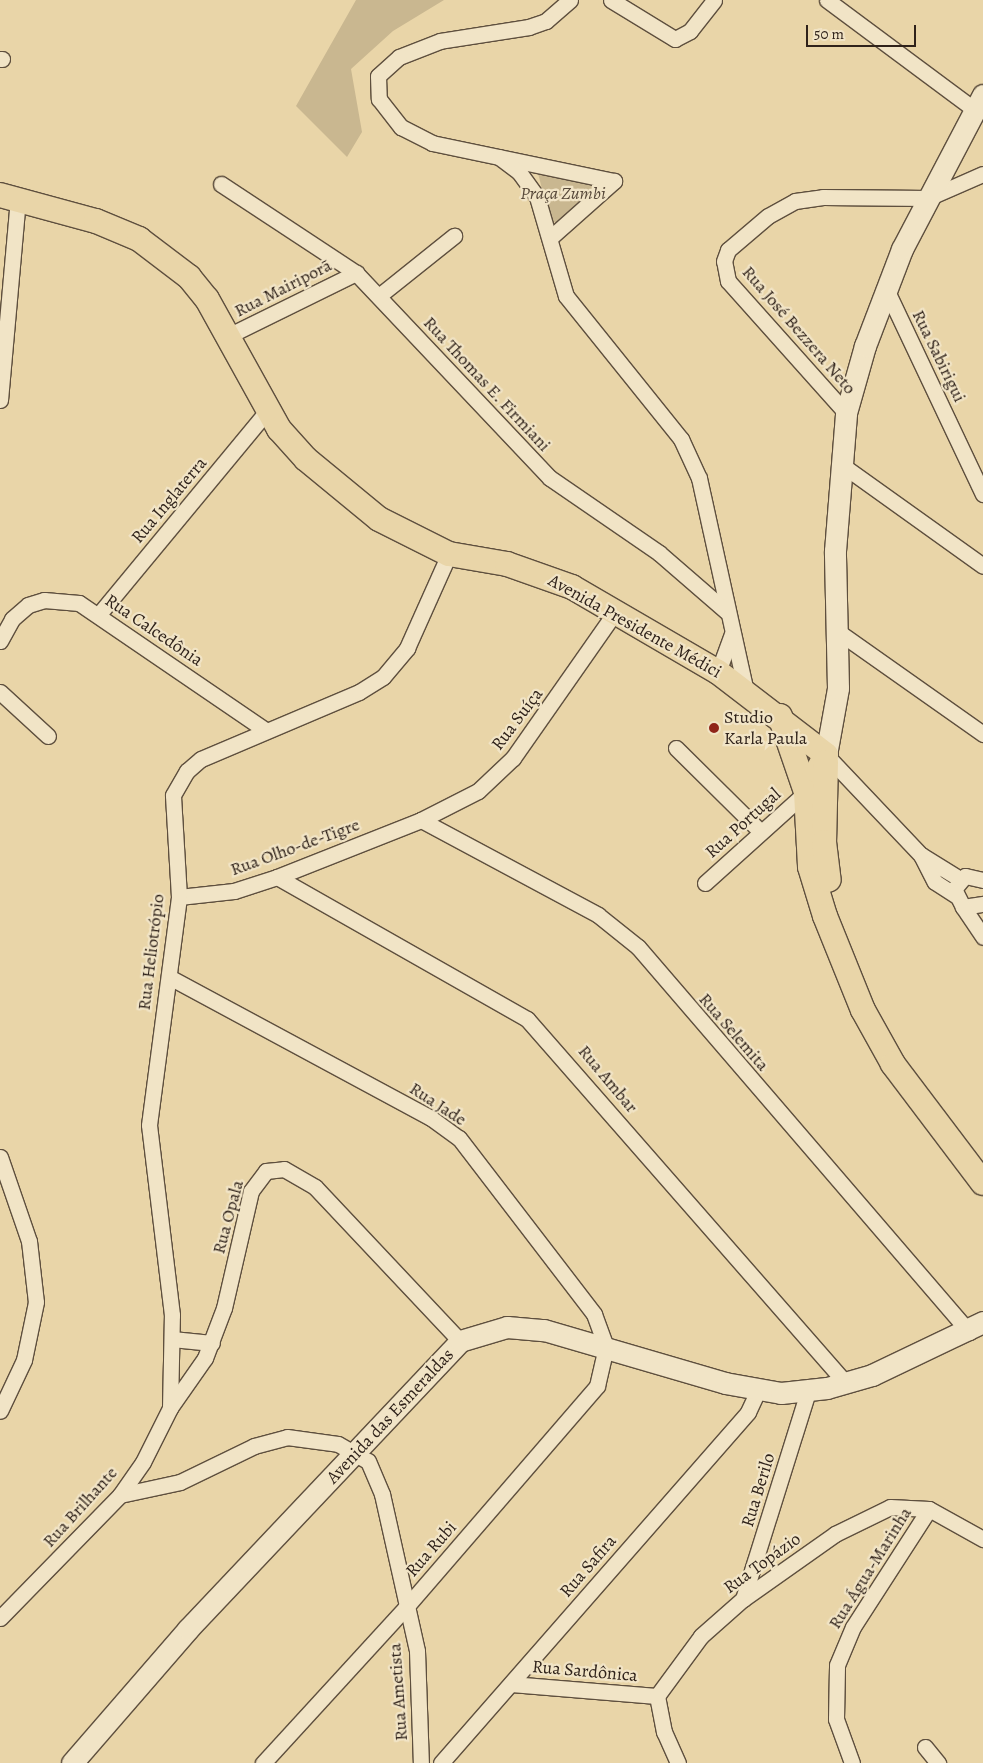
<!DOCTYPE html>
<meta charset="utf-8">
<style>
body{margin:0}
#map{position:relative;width:983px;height:1763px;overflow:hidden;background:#e9d5a8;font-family:Alegreya,serif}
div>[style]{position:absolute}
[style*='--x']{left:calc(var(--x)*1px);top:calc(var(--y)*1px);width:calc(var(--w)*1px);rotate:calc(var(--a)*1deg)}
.green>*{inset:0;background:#c9b790}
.roads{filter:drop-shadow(1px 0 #5e4f3e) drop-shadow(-1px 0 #5e4f3e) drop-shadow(0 1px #5e4f3e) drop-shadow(0 -1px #5e4f3e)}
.street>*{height:15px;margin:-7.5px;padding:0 7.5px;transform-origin:7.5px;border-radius:7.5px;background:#f1e4c6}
.secondary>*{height:21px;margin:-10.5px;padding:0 10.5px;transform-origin:10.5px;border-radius:10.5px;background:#f1e4c6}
.primary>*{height:24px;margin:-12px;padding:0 12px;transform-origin:12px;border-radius:12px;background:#e9d5a8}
.dots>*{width:14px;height:14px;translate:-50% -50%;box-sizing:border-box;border:2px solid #f1e4c6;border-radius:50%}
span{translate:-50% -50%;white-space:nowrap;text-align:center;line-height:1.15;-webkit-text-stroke:4.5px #f1e4c6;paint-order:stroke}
.park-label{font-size:18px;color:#564738;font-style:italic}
.street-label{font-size:18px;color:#2f221a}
.poi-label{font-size:18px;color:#2f221a}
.left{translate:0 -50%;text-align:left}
.scale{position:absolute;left:806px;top:25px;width:110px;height:22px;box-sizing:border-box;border:2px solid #2f221a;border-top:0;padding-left:6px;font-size:15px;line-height:18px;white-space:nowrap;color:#2f221a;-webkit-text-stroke:4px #f1e4c6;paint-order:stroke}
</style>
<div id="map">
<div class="green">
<i style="clip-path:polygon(356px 0,444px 0,393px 31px,351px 69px,362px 132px,347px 157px,296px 106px)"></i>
<i style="clip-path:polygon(538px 173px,599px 184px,561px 224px,550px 221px)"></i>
</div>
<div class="roads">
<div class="street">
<i style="--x:570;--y:0;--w:32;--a:139"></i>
<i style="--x:546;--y:21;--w:18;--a:161"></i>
<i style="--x:529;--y:27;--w:90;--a:171.1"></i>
<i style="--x:440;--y:41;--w:44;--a:158.7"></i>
<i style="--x:399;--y:57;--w:28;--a:138"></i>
<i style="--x:378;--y:76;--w:23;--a:88"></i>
<i style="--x:379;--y:99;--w:36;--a:52"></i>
<i style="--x:401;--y:127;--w:35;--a:27"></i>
<i style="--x:432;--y:143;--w:186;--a:11.8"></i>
<i style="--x:611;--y:0;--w:75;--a:31.4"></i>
<i style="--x:675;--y:39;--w:17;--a:-28"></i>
<i style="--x:690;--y:31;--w:39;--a:-52"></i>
<i style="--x:827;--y:0;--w:184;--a:36.6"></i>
<i style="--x:0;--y:59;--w:2;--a:0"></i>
<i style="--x:499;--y:157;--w:25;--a:37"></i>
<i style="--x:519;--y:172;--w:31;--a:54"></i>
<i style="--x:537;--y:197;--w:103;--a:73.7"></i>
<i style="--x:566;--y:296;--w:184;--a:51.2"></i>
<i style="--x:681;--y:439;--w:43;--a:65.2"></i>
<i style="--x:699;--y:478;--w:218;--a:77.6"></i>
<i style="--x:221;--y:184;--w:162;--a:33.4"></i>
<i style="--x:356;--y:273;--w:282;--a:46.6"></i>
<i style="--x:550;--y:478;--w:132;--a:34.5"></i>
<i style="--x:659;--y:553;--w:89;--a:40.9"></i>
<i style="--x:550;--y:238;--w:86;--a:-41.7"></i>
<i style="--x:886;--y:289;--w:227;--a:64.7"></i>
<i style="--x:380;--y:295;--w:95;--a:-38.6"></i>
<i style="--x:228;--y:336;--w:143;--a:-26.2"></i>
<i style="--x:0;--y:400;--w:201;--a:-84.9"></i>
<i style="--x:846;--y:413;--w:177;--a:-131.8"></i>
<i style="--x:728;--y:281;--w:20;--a:-101"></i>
<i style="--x:724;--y:261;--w:12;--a:-70"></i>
<i style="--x:728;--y:250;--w:52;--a:-40.4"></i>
<i style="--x:768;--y:216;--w:31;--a:-29"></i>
<i style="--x:795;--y:201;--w:28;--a:-8"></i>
<i style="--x:823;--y:197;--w:105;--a:0.5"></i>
<i style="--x:928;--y:198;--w:60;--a:-23.6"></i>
<i style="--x:842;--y:465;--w:173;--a:35.6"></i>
<i style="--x:100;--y:613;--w:261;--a:-50.4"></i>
<i style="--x:837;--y:631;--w:179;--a:35.2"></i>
<i style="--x:0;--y:641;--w:25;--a:-61"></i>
<i style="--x:12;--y:619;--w:21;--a:-41"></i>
<i style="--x:28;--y:605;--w:17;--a:-17"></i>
<i style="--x:44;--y:600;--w:35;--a:5"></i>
<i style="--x:79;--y:603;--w:224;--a:34.3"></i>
<i style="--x:718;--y:672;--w:40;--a:-69.8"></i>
<i style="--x:0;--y:692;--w:65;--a:42.5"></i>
<i style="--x:676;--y:748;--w:118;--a:44.7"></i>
<i style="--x:826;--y:755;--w:138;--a:46.5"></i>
<i style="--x:921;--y:855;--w:46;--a:31.6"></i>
<i style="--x:421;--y:820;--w:201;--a:28.2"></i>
<i style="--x:598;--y:915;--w:51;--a:38.7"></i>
<i style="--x:638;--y:947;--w:508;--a:49.31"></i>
<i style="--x:921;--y:855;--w:30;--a:63"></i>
<i style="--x:935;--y:882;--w:24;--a:33"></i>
<i style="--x:277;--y:877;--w:288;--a:29.6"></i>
<i style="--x:527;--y:1019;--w:484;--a:48.8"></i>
<i style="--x:983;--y:880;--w:18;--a:-167"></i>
<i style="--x:965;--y:876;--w:17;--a:130"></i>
<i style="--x:954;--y:889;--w:20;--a:63"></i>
<i style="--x:963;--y:907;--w:20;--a:-9"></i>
<i style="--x:705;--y:883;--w:136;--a:-42"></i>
<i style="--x:179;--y:897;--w:55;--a:-6.2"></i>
<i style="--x:234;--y:891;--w:45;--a:-18"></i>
<i style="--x:277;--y:877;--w:155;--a:-21.6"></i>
<i style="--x:421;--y:820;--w:64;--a:-27"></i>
<i style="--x:478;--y:791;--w:48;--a:-43.3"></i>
<i style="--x:513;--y:758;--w:179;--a:-55"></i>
<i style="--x:963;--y:907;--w:36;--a:56"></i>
<i style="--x:171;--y:978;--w:295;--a:28.3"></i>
<i style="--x:431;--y:1118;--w:34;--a:36"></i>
<i style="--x:459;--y:1138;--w:222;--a:52.5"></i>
<i style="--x:594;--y:1314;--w:35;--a:70"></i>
<i style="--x:606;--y:1347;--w:40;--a:103"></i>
<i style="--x:597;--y:1386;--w:292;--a:130.8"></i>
<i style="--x:406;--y:1607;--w:212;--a:132.5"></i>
<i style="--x:0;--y:1157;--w:89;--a:71"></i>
<i style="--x:29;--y:1241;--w:61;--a:83.5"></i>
<i style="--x:36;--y:1302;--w:59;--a:101.7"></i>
<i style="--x:24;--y:1360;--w:56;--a:115.2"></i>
<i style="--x:172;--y:1339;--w:40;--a:5.7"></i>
<i style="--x:170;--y:1408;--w:93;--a:-88.8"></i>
<i style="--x:172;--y:1315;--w:191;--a:-96.9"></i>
<i style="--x:149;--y:1125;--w:230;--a:-82.5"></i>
<i style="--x:179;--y:897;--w:102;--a:-93.4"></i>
<i style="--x:173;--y:795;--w:28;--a:-60"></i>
<i style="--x:187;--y:771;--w:18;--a:-41"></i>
<i style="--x:201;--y:759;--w:172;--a:-23"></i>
<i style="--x:359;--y:692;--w:28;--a:-32"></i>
<i style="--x:383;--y:677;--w:38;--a:-50"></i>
<i style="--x:407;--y:648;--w:103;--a:-65.9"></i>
<i style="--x:120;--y:1495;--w:61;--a:-12.2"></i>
<i style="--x:180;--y:1482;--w:82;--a:-25.9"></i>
<i style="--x:254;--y:1446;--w:34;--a:-15"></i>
<i style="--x:287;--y:1437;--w:51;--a:7.8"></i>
<i style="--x:338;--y:1444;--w:34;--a:30"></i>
<i style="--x:368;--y:1461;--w:36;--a:67"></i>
<i style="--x:382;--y:1494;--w:161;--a:77.4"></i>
<i style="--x:417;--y:1651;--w:112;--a:88"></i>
<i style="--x:743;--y:1599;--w:217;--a:-72.6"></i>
<i style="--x:0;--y:1618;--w:172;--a:-45.7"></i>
<i style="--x:120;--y:1495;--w:40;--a:-55.1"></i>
<i style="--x:143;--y:1462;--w:60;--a:-63.4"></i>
<i style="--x:170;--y:1408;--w:61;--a:-55"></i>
<i style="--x:205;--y:1358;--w:53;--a:-69.2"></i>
<i style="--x:224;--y:1308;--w:120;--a:-77"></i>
<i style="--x:251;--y:1191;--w:25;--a:-53"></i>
<i style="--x:266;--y:1171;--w:18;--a:-6"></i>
<i style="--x:284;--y:1169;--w:36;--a:30"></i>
<i style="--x:315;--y:1187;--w:212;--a:46.7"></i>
<i style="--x:511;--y:1684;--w:146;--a:4.7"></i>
<i style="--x:925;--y:1747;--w:21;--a:51"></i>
<i style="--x:441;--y:1763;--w:466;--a:-48.8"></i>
<i style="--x:748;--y:1412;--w:23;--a:-65"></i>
<i style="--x:678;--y:1763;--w:34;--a:-114"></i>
<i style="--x:664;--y:1732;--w:37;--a:-101"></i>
<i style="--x:657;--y:1696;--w:74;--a:-53.7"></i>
<i style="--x:701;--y:1636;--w:56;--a:-41.4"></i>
<i style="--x:743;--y:1599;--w:113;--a:-35.2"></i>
<i style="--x:835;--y:1534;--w:61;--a:-26.1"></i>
<i style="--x:890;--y:1507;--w:39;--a:3"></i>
<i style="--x:929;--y:1509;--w:62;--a:29.1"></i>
<i style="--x:852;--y:1763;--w:47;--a:-110"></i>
<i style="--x:836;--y:1719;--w:54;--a:-88.9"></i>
<i style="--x:837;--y:1665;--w:41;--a:-67.2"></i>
<i style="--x:853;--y:1627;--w:140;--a:-57.2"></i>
</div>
<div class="secondary">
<i style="--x:826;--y:755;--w:68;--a:-79.8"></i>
<i style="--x:838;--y:688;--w:137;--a:-91.3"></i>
<i style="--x:835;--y:551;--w:138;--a:-85.4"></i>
<i style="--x:846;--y:413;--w:70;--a:-74.2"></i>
<i style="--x:865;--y:346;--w:104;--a:-69.1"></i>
<i style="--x:902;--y:249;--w:174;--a:-62.3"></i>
<i style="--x:72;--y:1763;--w:177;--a:-49.1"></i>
<i style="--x:188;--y:1629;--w:396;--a:-46.6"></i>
<i style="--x:460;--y:1341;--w:49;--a:-16.6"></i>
<i style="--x:507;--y:1327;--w:37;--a:5"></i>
<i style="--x:544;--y:1330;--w:189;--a:16.3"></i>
<i style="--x:725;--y:1383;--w:57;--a:10.1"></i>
<i style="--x:781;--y:1393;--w:46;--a:-6.2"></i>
<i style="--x:827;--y:1388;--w:47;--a:-16.1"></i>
<i style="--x:872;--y:1375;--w:123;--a:-25.5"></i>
</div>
<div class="primary">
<i style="--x:0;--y:195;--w:99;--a:15.2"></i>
<i style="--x:96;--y:221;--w:47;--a:22.7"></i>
<i style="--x:139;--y:239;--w:63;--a:37.2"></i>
<i style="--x:189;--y:277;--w:28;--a:51"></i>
<i style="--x:207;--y:299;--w:149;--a:61"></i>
<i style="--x:279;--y:429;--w:40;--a:48"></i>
<i style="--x:306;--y:459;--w:94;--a:39.4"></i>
<i style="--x:379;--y:519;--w:78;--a:26.6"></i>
<i style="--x:449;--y:554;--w:59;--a:9.8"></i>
<i style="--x:507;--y:564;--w:69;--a:19.5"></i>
<i style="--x:572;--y:587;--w:169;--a:30.2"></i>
<i style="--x:718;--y:672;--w:136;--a:37.5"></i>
<i style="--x:780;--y:716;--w:80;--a:71.1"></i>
<i style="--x:826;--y:755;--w:42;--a:118.4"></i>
<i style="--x:806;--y:792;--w:75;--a:86.9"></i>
<i style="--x:810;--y:867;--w:51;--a:73"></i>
<i style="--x:825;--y:916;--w:101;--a:68"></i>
<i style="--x:863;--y:1010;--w:62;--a:60.9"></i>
<i style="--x:893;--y:1064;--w:149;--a:52.9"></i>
<i style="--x:826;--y:762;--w:80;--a:91.4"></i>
<i style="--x:824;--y:842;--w:38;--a:83"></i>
</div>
</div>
<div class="dots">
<i style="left:714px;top:728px;background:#8f2418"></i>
</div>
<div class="park-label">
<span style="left:563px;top:193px">Praça Zumbi</span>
</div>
<div class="street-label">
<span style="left:283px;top:288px;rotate:-27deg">Rua Mairiporã</span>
<span style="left:799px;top:330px;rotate:49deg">Rua José Bezzera Neto</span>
<span style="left:939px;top:356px;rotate:64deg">Rua Sabirigui</span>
<span style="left:487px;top:384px;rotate:47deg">Rua Thomas E. Firmiani</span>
<span style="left:169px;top:500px;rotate:-50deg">Rua Inglaterra</span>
<span style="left:635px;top:626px;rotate:29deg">Avenida Presidente Médici</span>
<span style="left:154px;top:630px;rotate:34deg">Rua Calcedônia</span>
<span style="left:517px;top:719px;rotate:-53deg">Rua Suíça</span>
<span style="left:743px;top:823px;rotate:-42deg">Rua Portugal</span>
<span style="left:295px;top:847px;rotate:-20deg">Rua Olho-de-Tigre</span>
<span style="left:151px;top:952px;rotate:-83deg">Rua Heliotrópio</span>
<span style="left:734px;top:1032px;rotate:49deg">Rua Selemita</span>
<span style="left:608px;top:1079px;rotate:50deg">Rua Ambar</span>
<span style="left:438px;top:1104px;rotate:33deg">Rua Jade</span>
<span style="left:228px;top:1217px;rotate:-75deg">Rua Opala</span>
<span style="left:390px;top:1416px;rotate:-47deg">Avenida das Esmeraldas</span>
<span style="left:758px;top:1490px;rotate:-73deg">Rua Berilo</span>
<span style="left:80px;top:1507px;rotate:-48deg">Rua Brilhante</span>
<span style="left:431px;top:1549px;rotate:-49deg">Rua Rubi</span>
<span style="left:762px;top:1563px;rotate:-36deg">Rua Topázio</span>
<span style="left:588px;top:1566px;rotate:-49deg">Rua Safira</span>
<span style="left:870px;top:1568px;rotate:-58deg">Rua Água-Marinha</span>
<span style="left:585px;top:1671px;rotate:5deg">Rua Sardônica</span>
<span style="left:398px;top:1692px;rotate:-94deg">Rua Ametista</span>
</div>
<div class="poi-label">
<span class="left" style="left:724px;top:728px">Studio<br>Karla Paula</span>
</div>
<div class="scale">50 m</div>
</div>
